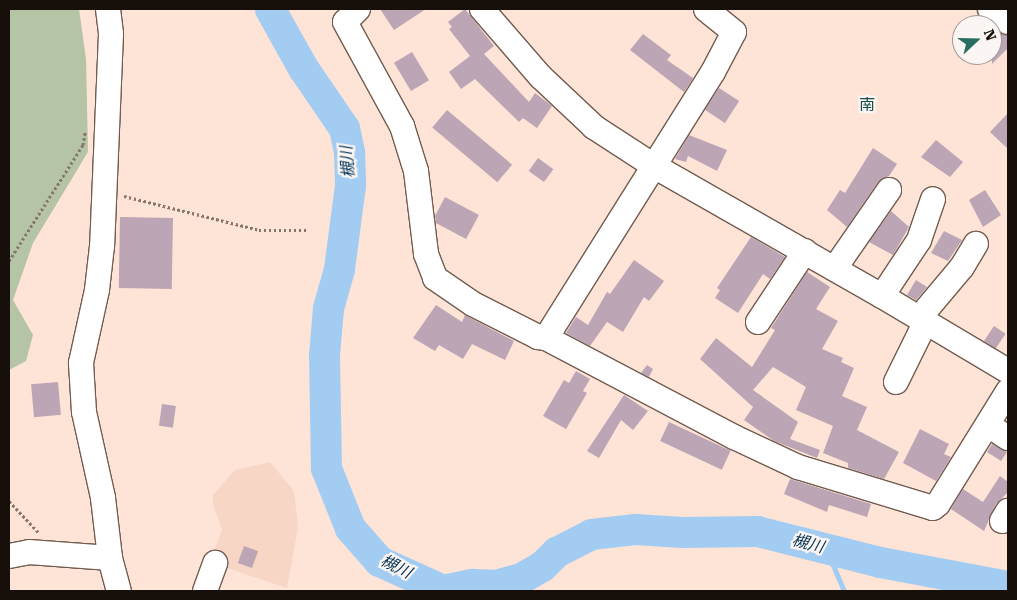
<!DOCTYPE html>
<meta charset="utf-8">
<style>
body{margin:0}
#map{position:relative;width:1017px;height:600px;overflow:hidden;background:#fee4d6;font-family:"Roboto Serif","Noto Sans JP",serif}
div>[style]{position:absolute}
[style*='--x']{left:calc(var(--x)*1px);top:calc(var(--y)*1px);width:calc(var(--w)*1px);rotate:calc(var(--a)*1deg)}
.built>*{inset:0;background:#f8d6c5}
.green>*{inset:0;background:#b5c4a5}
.stream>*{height:5px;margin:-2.5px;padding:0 2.5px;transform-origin:2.5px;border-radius:2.5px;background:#a3ccf3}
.river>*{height:31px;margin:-15.5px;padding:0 15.5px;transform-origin:15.5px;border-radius:15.5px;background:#a3ccf3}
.building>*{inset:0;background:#bca5b5;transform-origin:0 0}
.path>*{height:3px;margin-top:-1.5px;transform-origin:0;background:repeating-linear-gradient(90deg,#87766d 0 2.5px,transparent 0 5px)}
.roads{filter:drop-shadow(1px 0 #725c50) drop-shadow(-1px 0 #725c50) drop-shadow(0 1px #725c50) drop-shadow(0 -1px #725c50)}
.minor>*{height:24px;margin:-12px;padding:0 12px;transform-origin:12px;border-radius:12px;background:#fff}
span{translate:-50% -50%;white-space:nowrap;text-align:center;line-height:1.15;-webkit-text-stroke:4.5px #fbf6f3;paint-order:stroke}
.neighbourhood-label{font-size:16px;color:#184f45}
.water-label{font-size:16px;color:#033357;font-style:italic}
.frame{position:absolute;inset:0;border:10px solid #170f0a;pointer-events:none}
.north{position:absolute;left:952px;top:15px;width:50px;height:50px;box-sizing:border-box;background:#fbf6f3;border:1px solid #a09a96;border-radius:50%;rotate:69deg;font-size:14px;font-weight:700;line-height:20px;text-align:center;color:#170f0a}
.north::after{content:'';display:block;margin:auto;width:18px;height:22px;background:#296d60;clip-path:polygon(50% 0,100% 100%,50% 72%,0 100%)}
</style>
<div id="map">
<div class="built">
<i style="clip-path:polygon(270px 462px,294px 491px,298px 528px,287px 588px,221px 566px,212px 558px,222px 529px,213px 505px,213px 495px,235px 470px)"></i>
</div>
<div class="green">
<i style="clip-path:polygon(9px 9px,79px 9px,86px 59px,88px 152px,33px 243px,13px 300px,33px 335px,26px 361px,9px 370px)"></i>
</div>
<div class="stream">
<i style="--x:826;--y:549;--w:46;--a:66.8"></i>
<i style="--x:494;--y:591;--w:6;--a:-81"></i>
</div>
<div class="river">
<i style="--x:270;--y:9;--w:68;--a:60.8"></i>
<i style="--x:303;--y:68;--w:73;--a:55.7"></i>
<i style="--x:344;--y:128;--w:25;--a:78"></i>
<i style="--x:349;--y:152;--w:33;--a:88"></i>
<i style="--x:350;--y:185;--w:85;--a:97.5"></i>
<i style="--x:339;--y:269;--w:41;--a:105.8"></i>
<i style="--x:328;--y:308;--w:47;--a:94.9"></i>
<i style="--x:324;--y:355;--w:113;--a:89"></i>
<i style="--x:326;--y:468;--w:65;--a:68.2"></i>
<i style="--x:350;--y:528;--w:44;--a:48.7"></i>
<i style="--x:379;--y:561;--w:70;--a:24.4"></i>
<i style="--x:443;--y:590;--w:30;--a:-12"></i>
<i style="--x:472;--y:584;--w:23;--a:2"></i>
<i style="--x:495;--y:585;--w:27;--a:-15"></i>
<i style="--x:521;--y:578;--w:24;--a:-30"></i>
<i style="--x:542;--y:566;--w:20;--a:-45"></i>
<i style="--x:556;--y:552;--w:39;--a:-27"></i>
<i style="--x:591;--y:534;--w:44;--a:-6.5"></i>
<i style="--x:635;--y:529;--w:47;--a:3.7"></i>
<i style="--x:682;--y:532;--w:75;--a:-0.8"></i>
<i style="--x:757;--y:531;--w:127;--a:14.1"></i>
<i style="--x:880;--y:562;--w:130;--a:10.6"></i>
</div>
<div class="building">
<i style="clip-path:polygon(380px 9px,426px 9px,394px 30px)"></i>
<i style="clip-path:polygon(465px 9px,494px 46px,484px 54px,529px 102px,535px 93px,552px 106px,537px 128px,523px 118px,519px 122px,475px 79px,461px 89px,449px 72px,470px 56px,449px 29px,452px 27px,448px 22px)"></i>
<i style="clip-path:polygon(992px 27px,1008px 35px,1008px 48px,992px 64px)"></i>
<i style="clip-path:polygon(643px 34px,671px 55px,667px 60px,693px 78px,684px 92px,630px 50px)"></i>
<i style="left:412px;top:52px;width:33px;height:21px;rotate:59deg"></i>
<i style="left:719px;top:88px;width:24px;height:26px;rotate:33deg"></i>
<i style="left:447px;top:110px;width:85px;height:23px;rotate:40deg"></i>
<i style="clip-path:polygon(1008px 113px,1008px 149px,990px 132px)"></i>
<i style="clip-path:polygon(689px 135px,727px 150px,717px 171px,688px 156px,686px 162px,675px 159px)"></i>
<i style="clip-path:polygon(936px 140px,963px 162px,950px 177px,921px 157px)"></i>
<i style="clip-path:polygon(873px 148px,897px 164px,889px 176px,878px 182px,847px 227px,827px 210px,840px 190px,845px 193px)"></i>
<i style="left:538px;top:158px;width:19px;height:16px;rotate:36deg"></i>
<i style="clip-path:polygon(985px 190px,1001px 215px,983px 227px,969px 200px)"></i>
<i style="clip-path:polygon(445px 197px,479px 215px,466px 239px,436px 223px,435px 216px)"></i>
<i style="clip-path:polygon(891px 211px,909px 227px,893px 255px,869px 242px)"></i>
<i style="left:120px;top:217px;width:53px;height:71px;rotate:1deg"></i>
<i style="clip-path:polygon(944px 231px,962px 240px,948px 261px,931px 253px)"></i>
<i style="clip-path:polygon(751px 237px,785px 257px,770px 279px,763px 274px,738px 313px,715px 298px,720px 290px,717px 288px)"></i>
<i style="clip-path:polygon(634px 260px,664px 281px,649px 301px,644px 297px,623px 332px,607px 322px,590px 346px,566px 333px,576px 317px,588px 325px,607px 292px,610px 294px)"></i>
<i style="clip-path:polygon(807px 272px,830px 287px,816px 309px,838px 321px,822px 349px,843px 358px,841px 362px,854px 368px,842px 396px,867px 407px,857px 430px,899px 452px,884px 479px,848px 468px,848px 463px,823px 453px,833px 426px,796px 410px,806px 387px,773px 367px,753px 390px,798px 422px,790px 439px,820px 450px,817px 458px,774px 441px,744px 420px,753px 407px,700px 359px,716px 338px,752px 367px,775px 330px,771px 328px)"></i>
<i style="clip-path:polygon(916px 280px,927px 287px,916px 300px,907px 295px)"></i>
<i style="clip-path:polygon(436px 305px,462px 322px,465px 315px,514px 341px,505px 360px,472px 344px,463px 359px,439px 345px,435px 351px,413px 338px)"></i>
<i style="left:994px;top:326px;width:14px;height:18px;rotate:34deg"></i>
<i style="clip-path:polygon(647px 365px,653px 369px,649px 377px,641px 373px)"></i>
<i style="clip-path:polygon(576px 371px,590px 379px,583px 391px,587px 393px,566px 429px,543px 416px,564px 380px,569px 383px)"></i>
<i style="left:58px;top:382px;width:33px;height:27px;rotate:85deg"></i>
<i style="clip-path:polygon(624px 395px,648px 411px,633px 430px,621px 420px,599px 458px,587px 451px)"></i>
<i style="left:162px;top:404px;width:14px;height:22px;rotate:8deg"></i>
<i style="left:669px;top:422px;width:68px;height:21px;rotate:25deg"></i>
<i style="clip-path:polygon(920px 429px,949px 444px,944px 454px,951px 457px,936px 481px,903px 463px)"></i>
<i style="clip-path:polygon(992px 444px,1007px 452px,1001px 461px,987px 452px)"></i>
<i style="clip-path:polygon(1000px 476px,1008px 482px,1008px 492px,996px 504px,984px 531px,951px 509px,963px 489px,983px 502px)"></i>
<i style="clip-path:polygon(790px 479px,871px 504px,867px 517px,829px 505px,827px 512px,784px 494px)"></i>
<i style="left:244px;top:546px;width:15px;height:18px;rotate:20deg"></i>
</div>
<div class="path">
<i style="--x:124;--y:196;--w:139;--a:14.1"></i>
<i style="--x:259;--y:230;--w:47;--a:0"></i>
<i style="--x:9;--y:261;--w:138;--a:-57.5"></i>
<i style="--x:83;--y:145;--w:13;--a:-81"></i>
<i style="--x:9;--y:501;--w:44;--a:46.8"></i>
</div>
<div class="roads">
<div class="minor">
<i style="--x:108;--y:9;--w:25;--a:83"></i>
<i style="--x:111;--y:34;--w:212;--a:92.4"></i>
<i style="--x:102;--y:246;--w:44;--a:96.5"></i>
<i style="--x:97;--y:290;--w:75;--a:102.4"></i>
<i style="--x:81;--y:363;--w:49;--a:86.5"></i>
<i style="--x:84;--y:412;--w:88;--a:77.5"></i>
<i style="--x:103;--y:498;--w:60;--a:83.3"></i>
<i style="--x:110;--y:558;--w:34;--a:75"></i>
<i style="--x:358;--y:9;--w:18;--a:135"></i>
<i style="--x:345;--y:22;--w:119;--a:61.3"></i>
<i style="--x:402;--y:126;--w:47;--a:72.7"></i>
<i style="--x:416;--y:171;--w:84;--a:83.1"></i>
<i style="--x:426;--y:254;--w:26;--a:69"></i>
<i style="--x:435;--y:278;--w:46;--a:34.4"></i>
<i style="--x:473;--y:304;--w:73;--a:26.9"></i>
<i style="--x:538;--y:337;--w:8;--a:7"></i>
<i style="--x:546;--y:338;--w:212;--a:27.8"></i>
<i style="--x:734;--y:437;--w:71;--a:25.1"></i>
<i style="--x:798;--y:467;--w:141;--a:16.9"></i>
<i style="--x:933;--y:508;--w:6;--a:-39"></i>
<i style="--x:938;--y:504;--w:133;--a:-58.2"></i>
<i style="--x:482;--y:9;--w:90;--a:49.1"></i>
<i style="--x:541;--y:77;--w:73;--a:43.3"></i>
<i style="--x:594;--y:127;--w:72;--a:33"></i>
<i style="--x:654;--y:166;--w:262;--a:29.7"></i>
<i style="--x:882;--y:296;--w:147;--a:30.8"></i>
<i style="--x:990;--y:9;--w:22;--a:36"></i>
<i style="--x:835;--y:268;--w:95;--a:-55.3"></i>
<i style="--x:882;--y:296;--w:67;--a:-56.5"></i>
<i style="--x:919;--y:240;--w:43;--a:-71.1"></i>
<i style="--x:920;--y:317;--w:65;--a:-50"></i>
<i style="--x:962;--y:267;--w:27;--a:-59"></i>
<i style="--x:758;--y:322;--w:85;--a:-56.5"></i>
<i style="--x:546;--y:338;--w:314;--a:-57.9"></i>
<i style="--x:713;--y:72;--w:45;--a:-62.3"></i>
<i style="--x:734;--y:32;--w:36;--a:-141"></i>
<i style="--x:896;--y:382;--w:68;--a:-63.8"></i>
<i style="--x:988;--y:425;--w:24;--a:33"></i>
<i style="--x:1002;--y:521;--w:12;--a:-59"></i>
<i style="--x:9;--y:556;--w:20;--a:-11"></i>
<i style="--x:29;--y:552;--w:81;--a:4.2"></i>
<i style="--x:205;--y:591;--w:30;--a:-70"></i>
</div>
</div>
<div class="neighbourhood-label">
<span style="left:867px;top:105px">南</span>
</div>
<div class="water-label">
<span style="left:348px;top:162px;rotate:-95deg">槻川</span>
<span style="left:808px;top:544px;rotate:14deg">槻川</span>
<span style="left:396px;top:567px;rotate:27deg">槻川</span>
</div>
<div class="frame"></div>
<div class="north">N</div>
</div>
